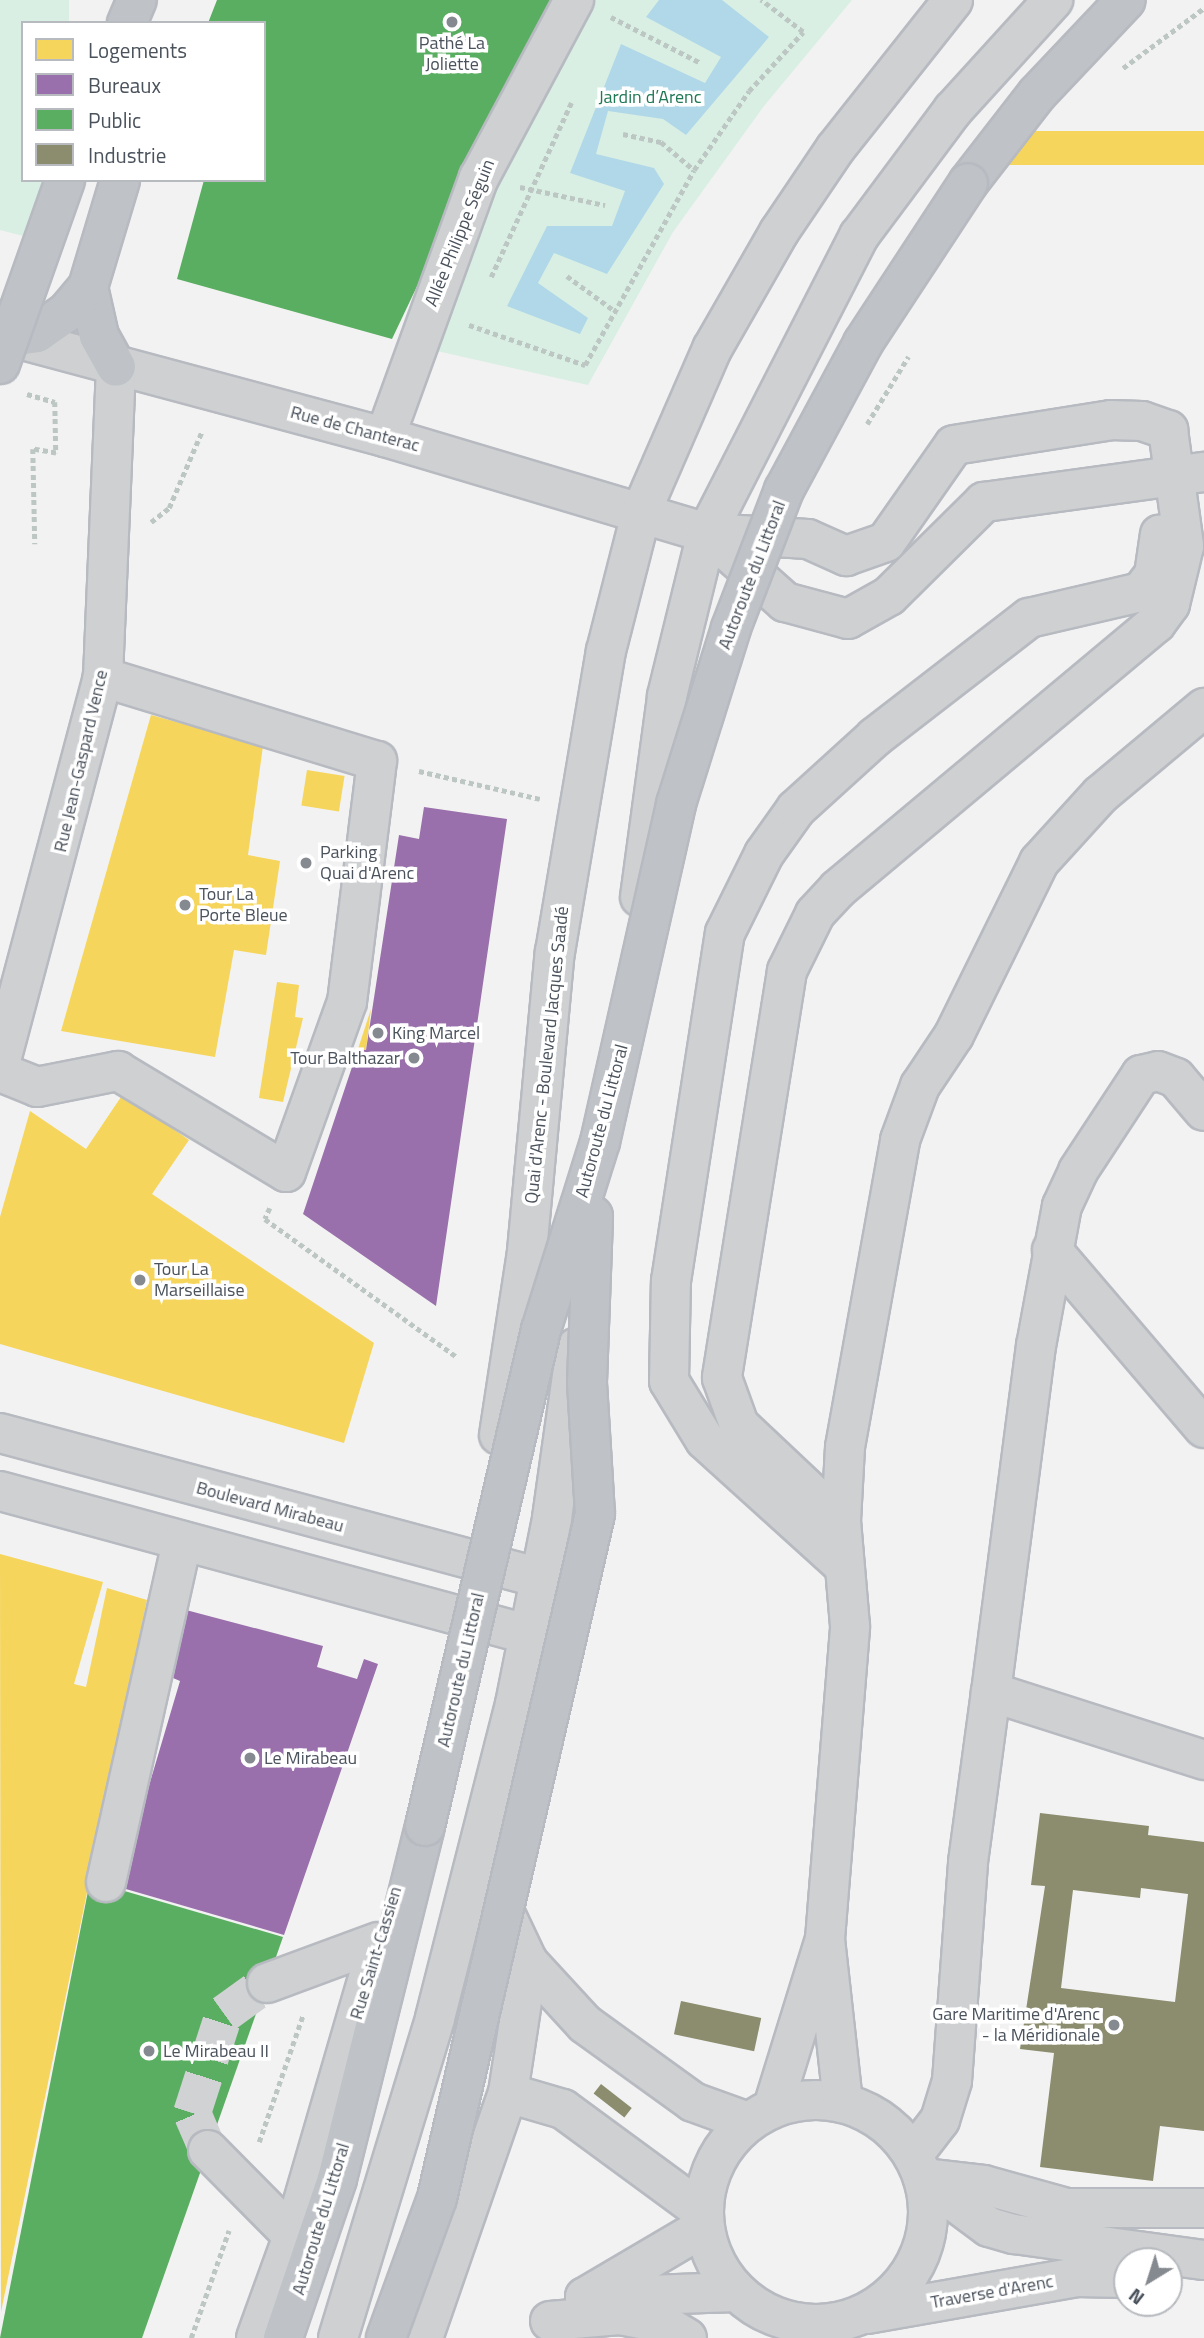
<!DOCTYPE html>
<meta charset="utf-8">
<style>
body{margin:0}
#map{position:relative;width:1204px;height:2338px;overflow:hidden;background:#f2f2f2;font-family:"Titillium Web",sans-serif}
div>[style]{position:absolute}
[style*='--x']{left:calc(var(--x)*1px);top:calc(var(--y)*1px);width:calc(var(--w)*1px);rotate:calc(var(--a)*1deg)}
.green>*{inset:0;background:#d9efe3}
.water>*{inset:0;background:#b1d8e8}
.homes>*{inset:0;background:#f6d55c;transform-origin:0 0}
.offices>*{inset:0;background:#9970ab}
.public>*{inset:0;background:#5aae61}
.industry>*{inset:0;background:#8c8c6e;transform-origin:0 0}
.minor-tunnel>*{height:38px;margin-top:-19px;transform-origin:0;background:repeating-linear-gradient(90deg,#d0d2d4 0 38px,transparent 0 57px)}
.path>*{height:4.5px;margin-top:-2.25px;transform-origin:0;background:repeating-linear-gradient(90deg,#bcc6c3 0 5px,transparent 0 8.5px)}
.roads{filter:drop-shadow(2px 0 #b7bac0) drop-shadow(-2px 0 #b7bac0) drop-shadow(0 2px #b7bac0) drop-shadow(0 -2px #b7bac0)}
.minor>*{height:38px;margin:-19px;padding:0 19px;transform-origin:19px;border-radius:19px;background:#ced0d2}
.minor>.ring{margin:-19px;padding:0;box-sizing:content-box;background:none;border:38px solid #ced0d2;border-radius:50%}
.highway>*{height:38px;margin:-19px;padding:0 19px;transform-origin:19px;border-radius:19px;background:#bfc2c7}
.bridges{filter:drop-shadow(2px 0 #b7bac0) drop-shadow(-2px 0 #b7bac0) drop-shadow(0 2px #b7bac0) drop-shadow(0 -2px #b7bac0)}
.highway-bridge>*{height:38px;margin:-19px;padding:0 19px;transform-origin:19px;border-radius:19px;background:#bfc2c7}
.dots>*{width:19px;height:19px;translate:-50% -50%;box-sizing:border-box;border:4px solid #fff;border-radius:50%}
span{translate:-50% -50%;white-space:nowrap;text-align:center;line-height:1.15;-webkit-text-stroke:7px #fff;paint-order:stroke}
.poi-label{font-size:18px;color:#4a525c}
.left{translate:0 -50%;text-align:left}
.right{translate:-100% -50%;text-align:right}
.park-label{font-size:18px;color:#207854}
.street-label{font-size:18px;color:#4a525c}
.legend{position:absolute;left:21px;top:21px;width:245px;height:161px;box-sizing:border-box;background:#fff;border:2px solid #b7babe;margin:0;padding:9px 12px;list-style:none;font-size:21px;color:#4a525c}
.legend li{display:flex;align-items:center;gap:14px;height:35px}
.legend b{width:35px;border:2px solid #b7babe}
.north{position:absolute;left:1113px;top:2247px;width:70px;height:70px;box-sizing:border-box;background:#fff;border:2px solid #b7babe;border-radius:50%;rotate:218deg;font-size:19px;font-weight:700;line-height:28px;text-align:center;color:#4a525c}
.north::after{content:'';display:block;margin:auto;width:24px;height:32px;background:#858a90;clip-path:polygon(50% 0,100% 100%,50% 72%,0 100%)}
</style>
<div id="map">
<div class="green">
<i style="clip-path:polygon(0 0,69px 0,69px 23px,23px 23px,23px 180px,72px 180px,62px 246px,0 230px)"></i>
<i style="clip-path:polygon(592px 0,852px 0,764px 106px,673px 232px,588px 385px,437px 351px,496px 177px)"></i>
</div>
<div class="water">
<i style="clip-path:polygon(659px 0,722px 0,769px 37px,686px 135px,663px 119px,608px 111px,596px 154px,654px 168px,664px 184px,607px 274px,554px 253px,538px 283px,588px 318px,580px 334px,507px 306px,547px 226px,612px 226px,625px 191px,570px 173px,621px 44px,705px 83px,721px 57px,646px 17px)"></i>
</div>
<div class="homes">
<i style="left:1204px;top:131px;width:34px;height:220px;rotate:90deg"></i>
<i style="clip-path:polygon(151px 715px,263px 746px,248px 855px,280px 861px,266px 955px,234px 950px,215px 1057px,61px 1031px)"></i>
<i style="left:307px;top:770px;width:38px;height:36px;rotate:9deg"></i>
<i style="clip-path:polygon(277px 982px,299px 985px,295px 1017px,303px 1018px,283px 1102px,259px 1098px)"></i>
<i style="clip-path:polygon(371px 1009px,366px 1050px,358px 1049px)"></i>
<i style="clip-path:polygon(123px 1094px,189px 1140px,152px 1194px,374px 1343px,344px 1443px,0 1344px,0 1217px,30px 1111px,86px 1149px)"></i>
<i style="clip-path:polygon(0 1554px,103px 1582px,74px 1684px,86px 1687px,107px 1588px,147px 1600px,1px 2312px)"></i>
</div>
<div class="offices">
<i style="clip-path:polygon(424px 807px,507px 819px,436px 1306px,303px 1214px,358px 1049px,366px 1050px,399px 835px,419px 839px)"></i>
<i style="clip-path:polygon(186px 1610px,323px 1646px,317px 1667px,357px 1679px,364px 1659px,378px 1664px,284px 1935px,119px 1887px,180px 1681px,173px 1678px)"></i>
</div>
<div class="public">
<i style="clip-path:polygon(217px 0,553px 0,392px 339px,177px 279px,204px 180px,264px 180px,264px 23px,208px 23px)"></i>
<i style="clip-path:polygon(90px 1881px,283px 1937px,142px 2338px,0 2338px)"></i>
</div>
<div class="industry">
<i style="clip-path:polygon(evenodd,1040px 1813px,1149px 1826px,1148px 1835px,1204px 1842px,1204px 2131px,1160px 2126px,1153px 2181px,1040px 2167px,1054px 2053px,1020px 2049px,1045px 1886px,1031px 1885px,1040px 1813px,1141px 1888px,1188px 1894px,1175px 2002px,1061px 1988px,1073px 1890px,1140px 1898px,1141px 1888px)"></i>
<i style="left:681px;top:2001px;width:82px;height:34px;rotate:12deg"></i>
<i style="left:601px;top:2084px;width:39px;height:12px;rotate:38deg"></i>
</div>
<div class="minor-tunnel">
<i style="--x:208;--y:2150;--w:40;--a:-113.4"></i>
<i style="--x:192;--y:2113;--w:104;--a:-72.1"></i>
<i style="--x:224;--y:2014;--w:53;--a:-35.8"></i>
</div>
<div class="path">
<i style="--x:611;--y:17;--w:101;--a:27.1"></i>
<i style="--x:1123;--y:68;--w:101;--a:-36.5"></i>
<i style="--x:623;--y:134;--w:39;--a:12"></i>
<i style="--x:661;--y:142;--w:43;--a:40.3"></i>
<i style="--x:520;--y:187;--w:87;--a:12"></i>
<i style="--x:567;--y:276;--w:56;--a:36.3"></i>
<i style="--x:491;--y:277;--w:192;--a:-65.3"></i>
<i style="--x:469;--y:325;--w:123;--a:19"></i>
<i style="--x:585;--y:365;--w:223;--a:-60.8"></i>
<i style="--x:694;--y:170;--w:96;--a:-55.2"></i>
<i style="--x:749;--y:91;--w:80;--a:-47.5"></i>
<i style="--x:803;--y:32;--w:53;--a:-142.7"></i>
<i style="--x:27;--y:394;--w:29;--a:16"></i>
<i style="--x:55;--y:402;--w:51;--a:88.9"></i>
<i style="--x:56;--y:453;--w:23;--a:-170"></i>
<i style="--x:33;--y:449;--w:95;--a:88.8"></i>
<i style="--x:867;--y:424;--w:79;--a:-58.5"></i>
<i style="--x:151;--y:522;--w:23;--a:-38"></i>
<i style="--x:169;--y:508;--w:84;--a:-66.8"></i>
<i style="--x:419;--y:771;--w:124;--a:13"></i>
<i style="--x:270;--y:1208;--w:12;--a:114"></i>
<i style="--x:265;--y:1219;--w:236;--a:35.7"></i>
<i style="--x:259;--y:2142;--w:134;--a:-70.9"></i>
<i style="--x:191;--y:2338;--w:114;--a:-70.6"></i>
</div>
<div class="roads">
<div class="minor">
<i style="--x:0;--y:334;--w:399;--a:15"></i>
<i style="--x:385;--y:437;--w:336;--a:16.6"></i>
<i style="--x:707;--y:533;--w:101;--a:3.4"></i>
<i style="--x:808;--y:539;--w:42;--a:24.1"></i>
<i style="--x:846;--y:556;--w:42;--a:-19.3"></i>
<i style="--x:886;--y:542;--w:118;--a:-55"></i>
<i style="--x:954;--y:445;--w:159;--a:-9"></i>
<i style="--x:1111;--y:420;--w:31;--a:2"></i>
<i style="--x:1142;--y:421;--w:28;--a:19"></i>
<i style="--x:1168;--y:430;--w:117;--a:82.1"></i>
<i style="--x:1184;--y:546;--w:60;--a:103.6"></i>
<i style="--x:1170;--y:604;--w:24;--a:126"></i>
<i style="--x:1156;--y:623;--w:415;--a:140.1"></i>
<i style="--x:838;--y:889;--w:34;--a:133"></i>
<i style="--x:815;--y:914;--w:64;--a:116.2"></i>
<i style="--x:787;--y:971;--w:412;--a:99.1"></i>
<i style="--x:722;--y:1378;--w:50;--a:70.1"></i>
<i style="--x:739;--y:1425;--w:140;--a:43.3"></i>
<i style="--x:385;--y:437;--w:276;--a:-70.1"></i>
<i style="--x:479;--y:178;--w:202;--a:-61.9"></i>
<i style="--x:730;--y:553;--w:74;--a:41.7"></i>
<i style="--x:785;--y:602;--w:65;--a:15.1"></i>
<i style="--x:848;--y:619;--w:47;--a:-29.3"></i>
<i style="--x:889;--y:596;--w:134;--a:-44.7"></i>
<i style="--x:984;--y:502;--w:222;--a:-7.8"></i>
<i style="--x:640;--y:897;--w:203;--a:-82.3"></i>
<i style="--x:667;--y:696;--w:168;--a:-76.2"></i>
<i style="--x:707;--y:533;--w:334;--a:-62.9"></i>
<i style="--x:859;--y:236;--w:157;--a:-53.3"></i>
<i style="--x:953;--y:110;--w:149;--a:-47.7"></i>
<i style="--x:0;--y:1064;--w:400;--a:-75.1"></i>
<i style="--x:103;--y:677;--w:310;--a:-87.6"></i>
<i style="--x:0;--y:1072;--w:40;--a:22"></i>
<i style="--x:37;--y:1087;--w:83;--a:-11.2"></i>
<i style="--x:118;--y:1071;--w:196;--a:31"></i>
<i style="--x:286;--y:1172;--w:181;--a:-70.3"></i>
<i style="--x:347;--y:1002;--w:243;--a:-82.9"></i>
<i style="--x:377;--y:761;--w:287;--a:-163"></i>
<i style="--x:1052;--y:1250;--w:234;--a:49.5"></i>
<i style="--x:0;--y:1433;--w:559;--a:15.03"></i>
<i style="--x:499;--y:1435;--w:186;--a:-81.3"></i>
<i style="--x:527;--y:1251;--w:300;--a:-84.7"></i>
<i style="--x:555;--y:952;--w:305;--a:-80.4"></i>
<i style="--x:606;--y:651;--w:146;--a:-75.7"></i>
<i style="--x:642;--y:510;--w:176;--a:-66.5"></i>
<i style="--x:712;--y:349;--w:135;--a:-60.2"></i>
<i style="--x:779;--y:232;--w:100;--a:-56"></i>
<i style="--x:835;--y:149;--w:190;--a:-51.6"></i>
<i style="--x:0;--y:1491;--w:549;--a:15.2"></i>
<i style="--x:843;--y:1565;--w:186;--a:-137.8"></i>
<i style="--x:705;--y:1440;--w:69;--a:-121.4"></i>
<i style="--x:669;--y:1381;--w:100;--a:-88.9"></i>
<i style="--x:671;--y:1281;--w:352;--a:-81.2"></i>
<i style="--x:725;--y:933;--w:88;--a:-63.7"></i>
<i style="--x:764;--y:854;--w:55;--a:-54.6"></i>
<i style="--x:796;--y:809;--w:107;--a:-42.3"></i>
<i style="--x:875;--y:737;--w:195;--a:-37.7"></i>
<i style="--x:1029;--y:618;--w:115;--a:-13.1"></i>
<i style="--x:1141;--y:592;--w:21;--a:-53"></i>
<i style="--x:1154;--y:575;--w:41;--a:-81.7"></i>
<i style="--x:991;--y:1692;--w:349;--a:-82.6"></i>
<i style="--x:1036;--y:1346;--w:142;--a:-79.5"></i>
<i style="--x:1062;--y:1206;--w:38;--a:-65"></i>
<i style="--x:1078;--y:1171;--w:115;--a:-56.7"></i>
<i style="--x:1141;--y:1075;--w:17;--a:-13"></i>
<i style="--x:1158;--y:1071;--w:19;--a:21"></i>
<i style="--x:1176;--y:1078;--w:43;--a:49.7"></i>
<i style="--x:106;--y:1882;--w:349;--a:-77.4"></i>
<i style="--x:494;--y:1890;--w:80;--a:64.7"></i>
<i style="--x:528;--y:1962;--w:84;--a:47.4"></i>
<i style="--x:585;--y:2024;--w:133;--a:35.8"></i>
<i style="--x:693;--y:2102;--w:59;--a:20"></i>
<i style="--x:825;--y:1939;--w:314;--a:-85.4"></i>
<i style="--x:850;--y:1626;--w:105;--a:-94.9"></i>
<i style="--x:841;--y:1521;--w:74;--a:-86.9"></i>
<i style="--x:845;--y:1447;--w:312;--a:-79.8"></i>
<i style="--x:900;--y:1140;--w:58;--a:-69.7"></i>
<i style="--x:920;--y:1086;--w:61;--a:-56.3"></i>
<i style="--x:954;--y:1035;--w:193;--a:-63.8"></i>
<i style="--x:1039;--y:862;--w:91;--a:-47.7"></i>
<i style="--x:1100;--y:795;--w:136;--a:-39.9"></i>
<i style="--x:267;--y:1983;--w:118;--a:-20.3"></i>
<i style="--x:508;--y:2093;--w:57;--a:16.2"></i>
<i style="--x:563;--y:2109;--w:174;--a:36.3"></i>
<i class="ring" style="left:704px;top:2100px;width:186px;height:186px"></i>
<i style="--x:773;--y:2107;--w:176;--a:-72.8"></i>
<i style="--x:825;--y:1939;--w:165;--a:83.7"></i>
<i style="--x:208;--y:2150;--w:121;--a:45.3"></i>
<i style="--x:913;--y:2155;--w:44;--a:-52.4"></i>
<i style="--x:940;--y:2120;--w:41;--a:-72.9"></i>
<i style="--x:952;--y:2081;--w:220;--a:-85.8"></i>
<i style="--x:968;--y:1862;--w:172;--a:-82.3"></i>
<i style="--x:991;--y:1692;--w:224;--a:17.7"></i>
<i style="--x:923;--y:2178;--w:82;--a:36.6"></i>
<i style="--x:989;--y:2227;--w:26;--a:16"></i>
<i style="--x:1014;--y:2234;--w:192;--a:7.8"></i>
<i style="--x:923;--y:2178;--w:61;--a:6.5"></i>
<i style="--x:984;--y:2185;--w:86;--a:15.5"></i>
<i style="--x:1067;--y:2208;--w:137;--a:0"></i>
<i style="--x:704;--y:2227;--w:138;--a:149.5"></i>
<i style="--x:585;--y:2297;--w:152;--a:-1.9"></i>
<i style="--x:867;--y:2314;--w:212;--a:-10"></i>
<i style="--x:1076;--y:2277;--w:51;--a:1.1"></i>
<i style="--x:550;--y:2321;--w:70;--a:-4.9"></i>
<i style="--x:620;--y:2315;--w:43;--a:10.8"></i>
<i style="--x:662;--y:2323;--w:29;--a:31"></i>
<i style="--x:256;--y:2338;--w:109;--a:-70.1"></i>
<i style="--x:293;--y:2236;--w:305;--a:-73.8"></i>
<i style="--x:338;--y:2338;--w:334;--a:-73.1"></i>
<i style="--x:435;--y:2018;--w:324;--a:-75.7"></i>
<i style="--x:515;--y:1704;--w:190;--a:-78.7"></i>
<i style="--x:552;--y:1518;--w:172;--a:-82"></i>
<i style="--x:423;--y:2338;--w:259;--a:-70.9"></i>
<i style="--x:508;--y:2093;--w:133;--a:-81.3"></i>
</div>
<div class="highway">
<i style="--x:127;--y:23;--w:25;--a:-67"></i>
<i style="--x:968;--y:183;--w:113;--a:-52.2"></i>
<i style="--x:1037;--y:94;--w:129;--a:-46.6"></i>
<i style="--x:88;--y:287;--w:50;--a:77.3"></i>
<i style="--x:99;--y:336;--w:35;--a:61"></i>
<i style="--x:10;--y:337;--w:27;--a:-8"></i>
<i style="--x:37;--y:333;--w:37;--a:-35"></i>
<i style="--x:67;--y:312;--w:33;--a:-50"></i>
<i style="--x:88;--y:287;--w:112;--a:-73.3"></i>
<i style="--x:283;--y:2338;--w:168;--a:-71.2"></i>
<i style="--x:337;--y:2179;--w:364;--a:-76"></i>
</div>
</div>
<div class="bridges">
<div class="highway-bridge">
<i style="--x:0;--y:364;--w:195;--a:-70.5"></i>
<i style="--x:425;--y:1826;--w:509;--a:-76.84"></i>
<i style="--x:541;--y:1330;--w:197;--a:-72.6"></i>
<i style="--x:600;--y:1142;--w:346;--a:-77.3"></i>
<i style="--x:676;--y:804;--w:184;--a:-72.6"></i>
<i style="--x:731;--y:628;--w:148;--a:-69"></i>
<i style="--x:784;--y:490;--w:167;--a:-61.7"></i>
<i style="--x:863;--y:343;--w:191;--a:-56.7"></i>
<i style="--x:386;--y:2338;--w:149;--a:-70"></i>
<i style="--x:437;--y:2198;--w:702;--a:-76.99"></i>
<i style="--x:595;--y:1514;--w:132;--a:-93.5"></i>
<i style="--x:587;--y:1382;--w:166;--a:-87.9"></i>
</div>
</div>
<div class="dots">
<i style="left:452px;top:22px;background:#858a90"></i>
<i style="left:306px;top:863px;background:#858a90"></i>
<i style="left:185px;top:905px;background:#858a90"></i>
<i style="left:378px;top:1033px;background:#858a90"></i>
<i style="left:414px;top:1058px;background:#858a90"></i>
<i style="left:140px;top:1280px;background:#858a90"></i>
<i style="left:250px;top:1758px;background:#858a90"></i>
<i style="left:1114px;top:2025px;background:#858a90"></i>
<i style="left:149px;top:2051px;background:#858a90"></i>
</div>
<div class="poi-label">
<span style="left:452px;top:54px">Pathé La<br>Joliette</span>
<span class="left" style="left:320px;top:863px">Parking<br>Quai d'Arenc</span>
<span class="left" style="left:199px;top:905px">Tour La<br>Porte Bleue</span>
<span class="left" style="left:392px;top:1033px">King Marcel</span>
<span class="right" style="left:400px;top:1058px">Tour Balthazar</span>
<span class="left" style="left:154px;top:1280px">Tour La<br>Marseillaise</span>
<span class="left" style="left:264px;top:1758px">Le Mirabeau</span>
<span class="right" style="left:1100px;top:2025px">Gare Maritime d'Arenc<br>- la Méridionale</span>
<span class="left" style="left:163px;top:2051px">Le Mirabeau II</span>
</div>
<div class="park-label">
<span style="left:650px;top:97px">Jardin d’Arenc</span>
</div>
<div class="street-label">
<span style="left:460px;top:233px;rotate:-68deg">Allée Philippe Séguin</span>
<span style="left:355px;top:429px;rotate:15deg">Rue de Chanterac</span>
<span style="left:752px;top:575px;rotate:-69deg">Autoroute du Littoral</span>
<span style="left:81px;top:761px;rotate:-77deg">Rue Jean-Gaspard Vence</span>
<span style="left:547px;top:1055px;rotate:-84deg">Quai d'Arenc - Boulevard Jacques Saadé</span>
<span style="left:602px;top:1121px;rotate:-75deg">Autoroute du Littoral</span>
<span style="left:270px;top:1507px;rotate:15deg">Boulevard Mirabeau</span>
<span style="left:461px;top:1670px;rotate:-77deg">Autoroute du Littoral</span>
<span style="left:376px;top:1953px;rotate:-73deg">Rue Saint-Cassien</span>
<span style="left:321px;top:2219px;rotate:-73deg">Autoroute du Littoral</span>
<span style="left:992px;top:2292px;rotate:-10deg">Traverse d'Arenc</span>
</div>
<ul class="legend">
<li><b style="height:19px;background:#f6d55c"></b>Logements</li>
<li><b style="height:19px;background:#9970ab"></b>Bureaux</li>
<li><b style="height:19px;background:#5aae61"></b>Public</li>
<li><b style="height:19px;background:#8c8c6e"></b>Industrie</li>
</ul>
<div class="north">N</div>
</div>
